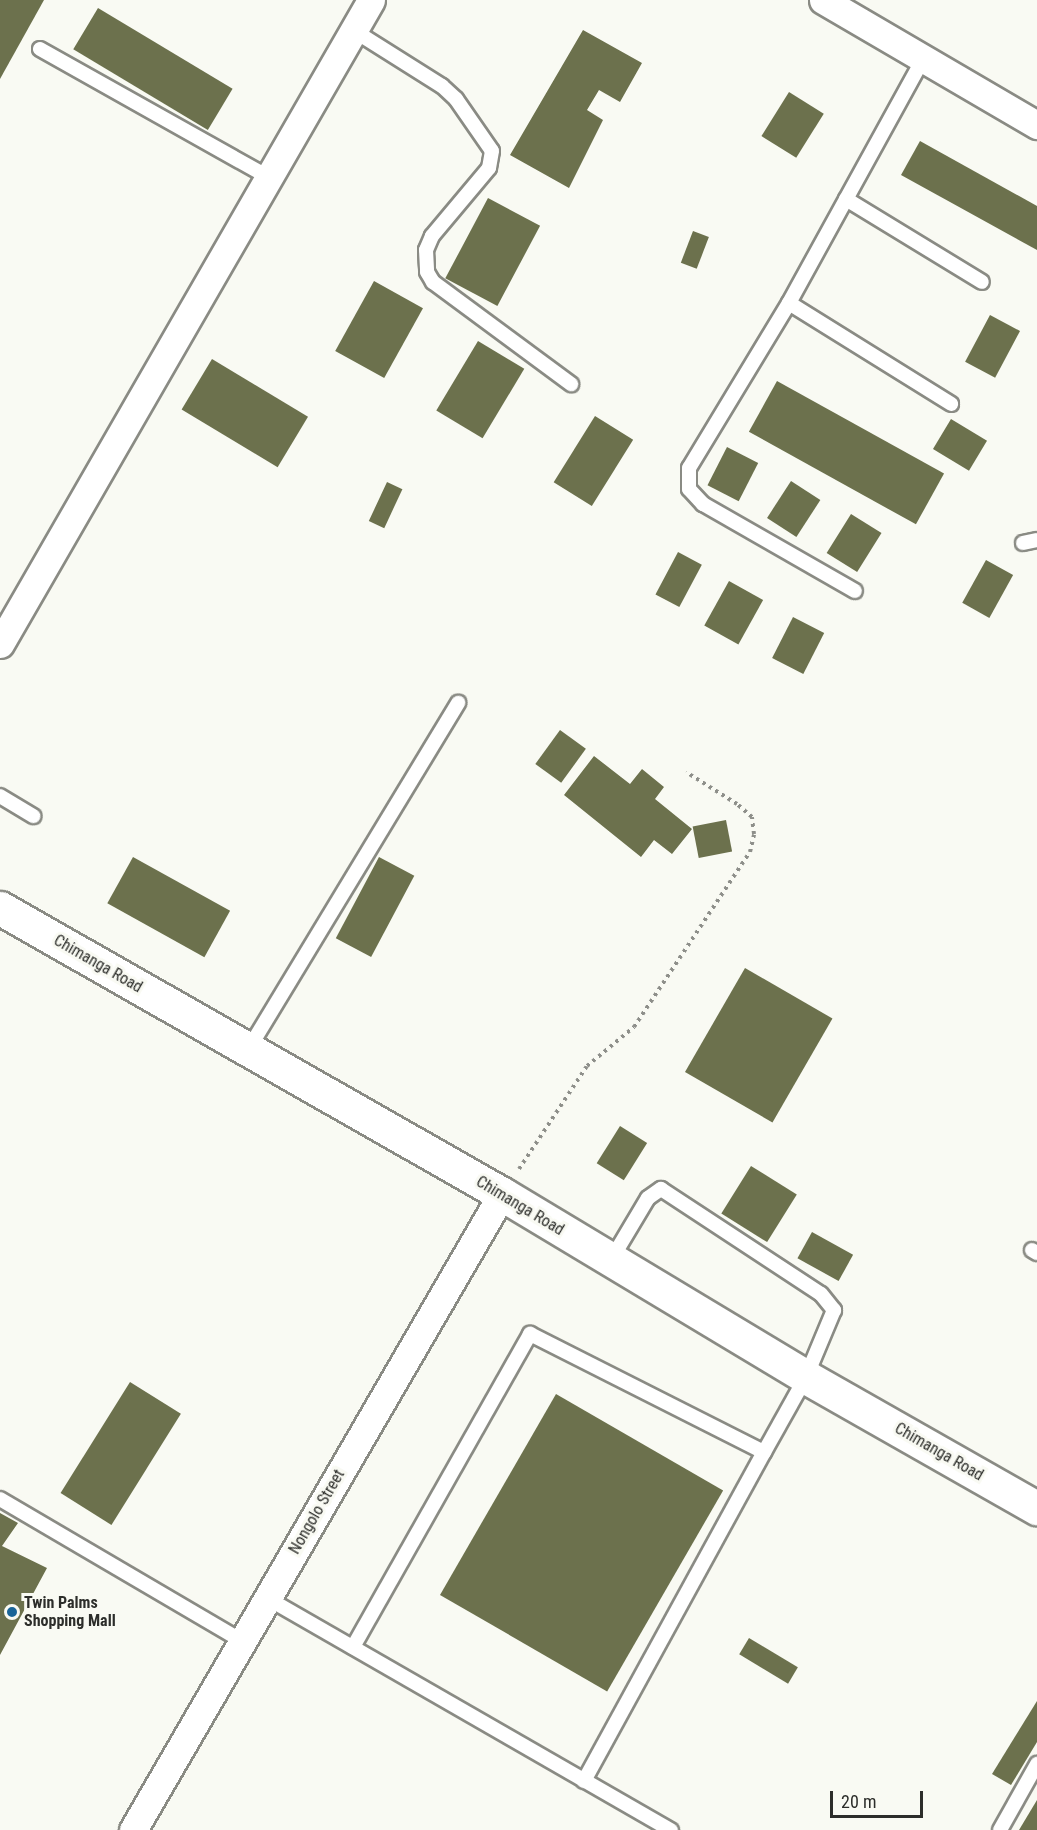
<!DOCTYPE html>
<style>
body{margin:0}
#map{position:relative;width:1037px;height:1830px;overflow:hidden;background:#f9faf3;font-family:"Roboto Condensed",sans-serif}
div>[style]{position:absolute}
[style*='--x']{left:calc(var(--x)*1px);top:calc(var(--y)*1px);width:calc(var(--w)*1px);rotate:calc(var(--a)*1deg)}
.building>*{inset:0;background:#6c714d;transform-origin:0 0}
.path>*{height:4px;margin-top:-2px;transform-origin:0;background:repeating-linear-gradient(90deg,#8e8f8a 0 3px,transparent 0 7.5px)}
.roads{filter:drop-shadow(2px 0 #8a8b84) drop-shadow(-2px 0 #8a8b84) drop-shadow(0 2px #8a8b84) drop-shadow(0 -2px #8a8b84)}
.service>*{height:14px;margin:-7px;padding:0 7px;transform-origin:7px;border-radius:7px;background:#fff}
.minor>*{height:27px;margin:-13.5px;padding:0 13.5px;transform-origin:13.5px;border-radius:13.5px;background:#fff}
.tertiary>*{height:33px;margin:-16.5px;padding:0 16.5px;transform-origin:16.5px;border-radius:16.5px;background:#fff}
.dots>*{width:16px;height:16px;translate:-50% -50%;box-sizing:border-box;border:3px solid #f9faf3;border-radius:50%}
span{translate:-50% -50%;white-space:nowrap;text-align:center;line-height:1.15;-webkit-text-stroke:6px #f9faf3;paint-order:stroke}
.street-label{font-size:16px;color:#2c2d2a}
.poi-label{font-size:16px;color:#2c2d2a;font-weight:700}
.left{translate:0 -50%;text-align:left}
.scale{position:absolute;left:830px;top:1791px;width:93px;height:27px;box-sizing:border-box;border:3px solid #2c2d2a;border-top:0;padding-left:8px;font-size:18px;line-height:21px;white-space:nowrap;color:#2c2d2a;-webkit-text-stroke:4px #f9faf3;paint-order:stroke}
</style>
<div id="map">
<div class="building">
<i style="clip-path:polygon(0 0,44px 0,0 79px)"></i>
<i style="left:98px;top:8px;width:157px;height:48px;rotate:31deg"></i>
<i style="clip-path:polygon(583px 30px,642px 63px,620px 102px,599px 90px,587px 110px,603px 120px,569px 188px,510px 155px)"></i>
<i style="left:789px;top:92px;width:41px;height:52px;rotate:32deg"></i>
<i style="clip-path:polygon(920px 141px,1037px 206px,1037px 250px,901px 175px)"></i>
<i style="left:488px;top:198px;width:59px;height:91px;rotate:28deg"></i>
<i style="left:693px;top:231px;width:17px;height:34px;rotate:21deg"></i>
<i style="left:374px;top:281px;width:56px;height:80px;rotate:29deg"></i>
<i style="left:990px;top:315px;width:34px;height:53px;rotate:28deg"></i>
<i style="left:478px;top:341px;width:54px;height:81px;rotate:31deg"></i>
<i style="left:212px;top:359px;width:112px;height:59px;rotate:31deg"></i>
<i style="left:777px;top:381px;width:191px;height:58px;rotate:29deg"></i>
<i style="left:595px;top:416px;width:45px;height:78px;rotate:32deg"></i>
<i style="left:951px;top:419px;width:42px;height:35px;rotate:31deg"></i>
<i style="left:727px;top:447px;width:35px;height:43px;rotate:27deg"></i>
<i style="left:791px;top:481px;width:35px;height:44px;rotate:33deg"></i>
<i style="left:387px;top:482px;width:17px;height:43px;rotate:25deg"></i>
<i style="left:851px;top:514px;width:36px;height:46px;rotate:32deg"></i>
<i style="left:678px;top:552px;width:27px;height:48px;rotate:28deg"></i>
<i style="left:986px;top:560px;width:31px;height:49px;rotate:29deg"></i>
<i style="left:729px;top:581px;width:39px;height:51px;rotate:29deg"></i>
<i style="left:793px;top:617px;width:35px;height:46px;rotate:27deg"></i>
<i style="left:560px;top:730px;width:32px;height:42px;rotate:36deg"></i>
<i style="clip-path:polygon(594px 756px,630px 784px,642px 769px,664px 787px,655px 799px,692px 829px,672px 854px,654px 840px,641px 857px,564px 795px)"></i>
<i style="left:726px;top:820px;width:32px;height:34px;rotate:79deg"></i>
<i style="left:133px;top:857px;width:111px;height:53px;rotate:29deg"></i>
<i style="left:379px;top:857px;width:40px;height:92px;rotate:28deg"></i>
<i style="left:745px;top:968px;width:101px;height:120px;rotate:30deg"></i>
<i style="left:620px;top:1126px;width:32px;height:44px;rotate:32deg"></i>
<i style="left:751px;top:1166px;width:54px;height:56px;rotate:32deg"></i>
<i style="left:812px;top:1232px;width:47px;height:30px;rotate:29deg"></i>
<i style="left:130px;top:1382px;width:60px;height:131px;rotate:32deg"></i>
<i style="left:556px;top:1394px;width:193px;height:232px;rotate:30deg"></i>
<i style="clip-path:polygon(0 1513px,18px 1523px,2px 1546px,47px 1568px,0 1655px)"></i>
<i style="left:749px;top:1638px;width:57px;height:19px;rotate:31deg"></i>
<i style="clip-path:polygon(1037px 1701px,1037px 1742px,1011px 1785px,992px 1774px)"></i>
<i style="clip-path:polygon(1037px 1800px,1037px 1830px,1019px 1830px)"></i>
</div>
<div class="path">
<i style="--x:519;--y:1169;--w:123;--a:-56.6"></i>
<i style="--x:587;--y:1066;--w:61;--a:-39.7"></i>
<i style="--x:634;--y:1027;--w:210;--a:-56.5"></i>
<i style="--x:750;--y:852;--w:18;--a:-77"></i>
<i style="--x:754;--y:834;--w:17;--a:-97"></i>
<i style="--x:752;--y:817;--w:20;--a:-139"></i>
<i style="--x:737;--y:804;--w:60;--a:-147.9"></i>
</div>
<div class="roads">
<div class="service">
<i style="--x:353;--y:30;--w:105;--a:32.2"></i>
<i style="--x:442;--y:86;--w:19;--a:43"></i>
<i style="--x:456;--y:99;--w:63;--a:55.3"></i>
<i style="--x:492;--y:151;--w:17;--a:100"></i>
<i style="--x:489;--y:168;--w:89;--a:130"></i>
<i style="--x:432;--y:236;--w:15;--a:113"></i>
<i style="--x:426;--y:250;--w:22;--a:87"></i>
<i style="--x:427;--y:272;--w:12;--a:59"></i>
<i style="--x:433;--y:282;--w:172;--a:36.5"></i>
<i style="--x:40;--y:49;--w:261;--a:29.3"></i>
<i style="--x:922;--y:61;--w:276;--a:118.8"></i>
<i style="--x:789;--y:303;--w:191;--a:31.9"></i>
<i style="--x:846;--y:199;--w:159;--a:31.4"></i>
<i style="--x:789;--y:303;--w:193;--a:121.2"></i>
<i style="--x:689;--y:468;--w:21;--a:90"></i>
<i style="--x:689;--y:489;--w:21;--a:47"></i>
<i style="--x:703;--y:504;--w:175;--a:29.8"></i>
<i style="--x:1023;--y:543;--w:14;--a:-12"></i>
<i style="--x:0;--y:796;--w:39;--a:31"></i>
<i style="--x:248;--y:1050;--w:406;--a:-58.8"></i>
<i style="--x:1032;--y:1250;--w:6;--a:31"></i>
<i style="--x:611;--y:1260;--w:72;--a:-59.2"></i>
<i style="--x:648;--y:1198;--w:16;--a:-35"></i>
<i style="--x:661;--y:1189;--w:191;--a:33.3"></i>
<i style="--x:821;--y:1294;--w:21;--a:51"></i>
<i style="--x:834;--y:1310;--w:73;--a:112.7"></i>
<i style="--x:806;--y:1377;--w:86;--a:119.2"></i>
<i style="--x:0;--y:1499;--w:281;--a:30.4"></i>
<i style="--x:267;--y:1598;--w:466;--a:29.9"></i>
<i style="--x:353;--y:1647;--w:360;--a:-60.5"></i>
<i style="--x:530;--y:1334;--w:262;--a:26.8"></i>
<i style="--x:764;--y:1452;--w:375;--a:118.7"></i>
<i style="--x:1000;--y:1830;--w:76;--a:-60.7"></i>
</div>
<div class="minor">
<i style="--x:823;--y:0;--w:248;--a:30.3"></i>
<i style="--x:0;--y:644;--w:743;--a:-60.05"></i>
<i style="--x:133;--y:1830;--w:735;--a:-59.88"></i>
</div>
<div class="tertiary">
<i style="--x:0;--y:908;--w:578;--a:29.67"></i>
<i style="--x:502;--y:1194;--w:355;--a:31"></i>
<i style="--x:806;--y:1377;--w:266;--a:29.6"></i>
</div>
</div>
<div class="dots">
<i style="left:12px;top:1612px;background:#1a6598"></i>
</div>
<div class="street-label">
<span style="left:98px;top:964px;rotate:30deg">Chimanga Road</span>
<span style="left:520px;top:1206px;rotate:31deg">Chimanga Road</span>
<span style="left:939px;top:1452px;rotate:30deg">Chimanga Road</span>
<span style="left:317px;top:1512px;rotate:-60deg">Nongolo Street</span>
</div>
<div class="poi-label">
<span class="left" style="left:24px;top:1612px">Twin Palms<br>Shopping Mall</span>
</div>
<div class="scale">20 m</div>
</div>
